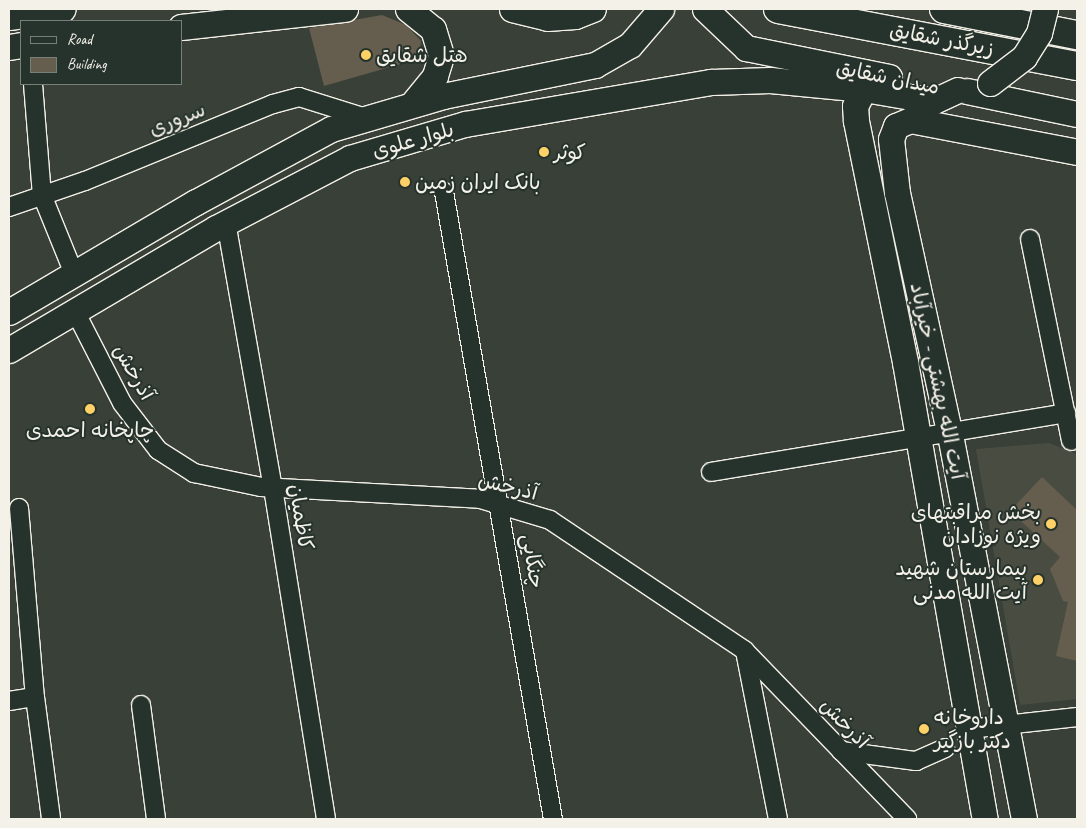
<!DOCTYPE html>
<meta charset="utf-8">
<style>
body{margin:0}
#map{position:relative;width:1086px;height:828px;overflow:hidden;background:#394037;font-family:Caveat,"Playpen Sans Arabic",sans-serif}
div>[style]{position:absolute}
[style*='--x']{left:calc(var(--x)*1px);top:calc(var(--y)*1px);width:calc(var(--w)*1px);rotate:calc(var(--a)*1deg)}
.built>*{inset:0;background:#494c41}
.building>*{inset:0;background:#655e4e}
.roads{filter:drop-shadow(1px 0 #f4f1e8) drop-shadow(-1px 0 #f4f1e8) drop-shadow(0 1px #f4f1e8) drop-shadow(0 -1px #f4f1e8)}
.minor>*{height:18px;margin:-9px;padding:0 9px;transform-origin:9px;border-radius:9px;background:#26332d}
.secondary>*{height:25px;margin:-12.5px;padding:0 12.5px;transform-origin:12.5px;border-radius:12.5px;background:#26332d}
.primary>*{height:28px;margin:-14px;padding:0 14px;transform-origin:14px;border-radius:14px;background:#26332d}
.bridges{filter:drop-shadow(1px 0 #f4f1e8) drop-shadow(-1px 0 #f4f1e8) drop-shadow(0 1px #f4f1e8) drop-shadow(0 -1px #f4f1e8)}
.secondary-bridge>*{height:25px;margin:-12.5px;padding:0 12.5px;transform-origin:12.5px;border-radius:12.5px;background:#26332d}
.dots>*{width:14px;height:14px;translate:-50% -50%;box-sizing:border-box;border:2px solid #26332d;border-radius:50%}
span{translate:-50% -50%;white-space:nowrap;text-align:center;line-height:1.15;-webkit-text-stroke:4px #26332d;paint-order:stroke}
.street-label{font-size:21px;color:#f4f1e8}
.poi-label{font-size:21px;color:#f4f1e8}
.left{translate:0 -50%;text-align:left}
.right{translate:-100% -50%;text-align:right}
.frame{position:absolute;inset:0;border:10px solid #f4f1e8;pointer-events:none}
.legend{position:absolute;left:20px;top:20px;width:162px;height:65px;box-sizing:border-box;background:#26332d;border:1px solid #787f78;margin:0;padding:6px 9px;list-style:none;font-size:15px;color:#f4f1e8}
.legend li{display:flex;align-items:center;gap:10px;height:25px}
.legend b{width:25px;border:1px solid #787f78}
</style>
<div id="map">
<div class="built">
<i style="clip-path:polygon(1049px 443px,1077px 454px,1077px 699px,1020px 705px,976px 449px)"></i>
</div>
<div class="building">
<i style="clip-path:polygon(382px 15px,406px 25px,421px 41px,420px 50px,411px 61px,324px 86px,309px 28px)"></i>
<i style="clip-path:polygon(1042px 477px,1077px 510px,1077px 661px,1056px 656px,1068px 602px,1063px 601px,1050px 569px,1060px 557px,1010px 511px)"></i>
</div>
<div class="roads">
<div class="minor">
<i style="--x:33;--y:84;--w:111;--a:85.4"></i>
<i style="--x:42;--y:195;--w:85;--a:67.9"></i>
<i style="--x:444;--y:192;--w:636;--a:80.14"></i>
<i style="--x:9;--y:207;--w:80;--a:-18.9"></i>
<i style="--x:85;--y:181;--w:203;--a:-22.3"></i>
<i style="--x:273;--y:104;--w:27;--a:-15"></i>
<i style="--x:299;--y:97;--w:67;--a:17.4"></i>
<i style="--x:226;--y:222;--w:270;--a:80"></i>
<i style="--x:273;--y:488;--w:335;--a:80.9"></i>
<i style="--x:1030;--y:239;--w:206;--a:78.5"></i>
<i style="--x:75;--y:311;--w:103;--a:62.9"></i>
<i style="--x:122;--y:403;--w:59;--a:52.5"></i>
<i style="--x:158;--y:450;--w:43;--a:32.6"></i>
<i style="--x:194;--y:473;--w:68;--a:11.8"></i>
<i style="--x:261;--y:487;--w:219;--a:3.1"></i>
<i style="--x:480;--y:499;--w:73;--a:16.7"></i>
<i style="--x:550;--y:520;--w:234;--a:33.8"></i>
<i style="--x:744;--y:650;--w:235;--a:46"></i>
<i style="--x:711;--y:472;--w:360;--a:-9.4"></i>
<i style="--x:19;--y:508;--w:190;--a:85.2"></i>
<i style="--x:35;--y:697;--w:123;--a:82.5"></i>
<i style="--x:745;--y:651;--w:171;--a:78.9"></i>
<i style="--x:9;--y:701;--w:26;--a:-9"></i>
<i style="--x:141;--y:705;--w:115;--a:82.5"></i>
<i style="--x:969;--y:729;--w:109;--a:-6.3"></i>
<i style="--x:841;--y:751;--w:76;--a:7.6"></i>
<i style="--x:916;--y:761;--w:32;--a:-24"></i>
</div>
<div class="secondary">
<i style="--x:408;--y:9;--w:32;--a:39"></i>
<i style="--x:433;--y:29;--w:28;--a:73"></i>
<i style="--x:441;--y:56;--w:21;--a:107"></i>
<i style="--x:435;--y:76;--w:36;--a:129"></i>
<i style="--x:512;--y:9;--w:36;--a:14"></i>
<i style="--x:547;--y:18;--w:28;--a:-4"></i>
<i style="--x:575;--y:16;--w:19;--a:-21"></i>
<i style="--x:705;--y:9;--w:57;--a:43.6"></i>
<i style="--x:746;--y:48;--w:146;--a:11.5"></i>
<i style="--x:181;--y:27;--w:165;--a:-6.3"></i>
<i style="--x:9;--y:47;--w:12;--a:-9"></i>
<i style="--x:864;--y:89;--w:19;--a:118"></i>
<i style="--x:855;--y:106;--w:15;--a:86"></i>
<i style="--x:856;--y:121;--w:246;--a:78.5"></i>
<i style="--x:905;--y:362;--w:464;--a:80.1"></i>
<i style="--x:967;--y:91;--w:112;--a:11.8"></i>
<i style="--x:9;--y:312;--w:217;--a:-30.5"></i>
<i style="--x:196;--y:202;--w:153;--a:-28.4"></i>
<i style="--x:331;--y:129;--w:117;--a:-16.4"></i>
<i style="--x:443;--y:96;--w:155;--a:-11.5"></i>
<i style="--x:595;--y:65;--w:40;--a:-29.7"></i>
<i style="--x:630;--y:45;--w:48;--a:-49.3"></i>
<i style="--x:9;--y:350;--w:240;--a:-30.5"></i>
<i style="--x:216;--y:228;--w:151;--a:-27.6"></i>
<i style="--x:350;--y:158;--w:120;--a:-16.5"></i>
<i style="--x:465;--y:124;--w:250;--a:-9.7"></i>
<i style="--x:711;--y:82;--w:59;--a:-1.9"></i>
<i style="--x:770;--y:80;--w:94;--a:5.5"></i>
<i style="--x:864;--y:89;--w:71;--a:9.7"></i>
<i style="--x:934;--y:101;--w:26;--a:-25"></i>
<i style="--x:1024;--y:819;--w:395;--a:-100.9"></i>
<i style="--x:949;--y:431;--w:244;--a:-102.3"></i>
<i style="--x:897;--y:193;--w:54;--a:-96.3"></i>
<i style="--x:891;--y:139;--w:14;--a:-69"></i>
<i style="--x:896;--y:126;--w:15;--a:-23"></i>
<i style="--x:910;--y:120;--w:170;--a:10.8"></i>
</div>
<div class="primary">
<i style="--x:778;--y:9;--w:304;--a:10.8"></i>
<i style="--x:944;--y:9;--w:136;--a:11.1"></i>
<i style="--x:9;--y:16;--w:53;--a:-7.5"></i>
</div>
</div>
<div class="bridges">
<div class="secondary-bridge">
<i style="--x:990;--y:83;--w:43;--a:-37.4"></i>
<i style="--x:1024;--y:57;--w:28;--a:-58"></i>
<i style="--x:1039;--y:33;--w:25;--a:-76"></i>
</div>
</div>
<div class="dots">
<i style="left:366px;top:55px;background:#ffd166"></i>
<i style="left:544px;top:152px;background:#ffd166"></i>
<i style="left:405px;top:182px;background:#ffd166"></i>
<i style="left:90px;top:409px;background:#ffd166"></i>
<i style="left:1051px;top:524px;background:#ffd166"></i>
<i style="left:1038px;top:580px;background:#ffd166"></i>
<i style="left:924px;top:729px;background:#ffd166"></i>
</div>
<div class="street-label">
<span style="left:942px;top:39px;rotate:11deg">زیرگذر شقایق</span>
<span style="left:888px;top:77px;rotate:11deg">میدان شقایق</span>
<span style="left:177px;top:119px;rotate:-22deg">سروری</span>
<span style="left:413px;top:140px;rotate:-16deg">بلوار علوی</span>
<span style="left:134px;top:372px;rotate:60deg">آذرخش</span>
<span style="left:938px;top:381px;rotate:78deg">آیت الله بهشتی - خیرآباد</span>
<span style="left:508px;top:486px;rotate:14deg">آذرخش</span>
<span style="left:301px;top:517px;rotate:81deg">کاظمیان</span>
<span style="left:533px;top:561px;rotate:81deg">چنگایی</span>
<span style="left:845px;top:723px;rotate:46deg">آذرخش</span>
</div>
<div class="poi-label">
<span class="left" style="left:376px;top:55px">هتل شقایق</span>
<span class="left" style="left:554px;top:152px">کوثر</span>
<span class="left" style="left:415px;top:182px">بانک ایران زمین</span>
<span style="left:90px;top:430px">چاپخانه احمدی</span>
<span class="right" style="left:1041px;top:524px">بخش مراقبتهای<br>ویژه نوزادان</span>
<span class="right" style="left:1027px;top:580px">بیمارستان شهید<br>آیت الله مدنی</span>
<span class="left" style="left:934px;top:729px">داروخانه<br>دکتر بازگیر</span>
</div>
<div class="frame"></div>
<ul class="legend">
<li><b style="height:6px;background:#26332d"></b>Road</li>
<li><b style="height:14px;background:#655e4e"></b>Building</li>
</ul>
</div>
